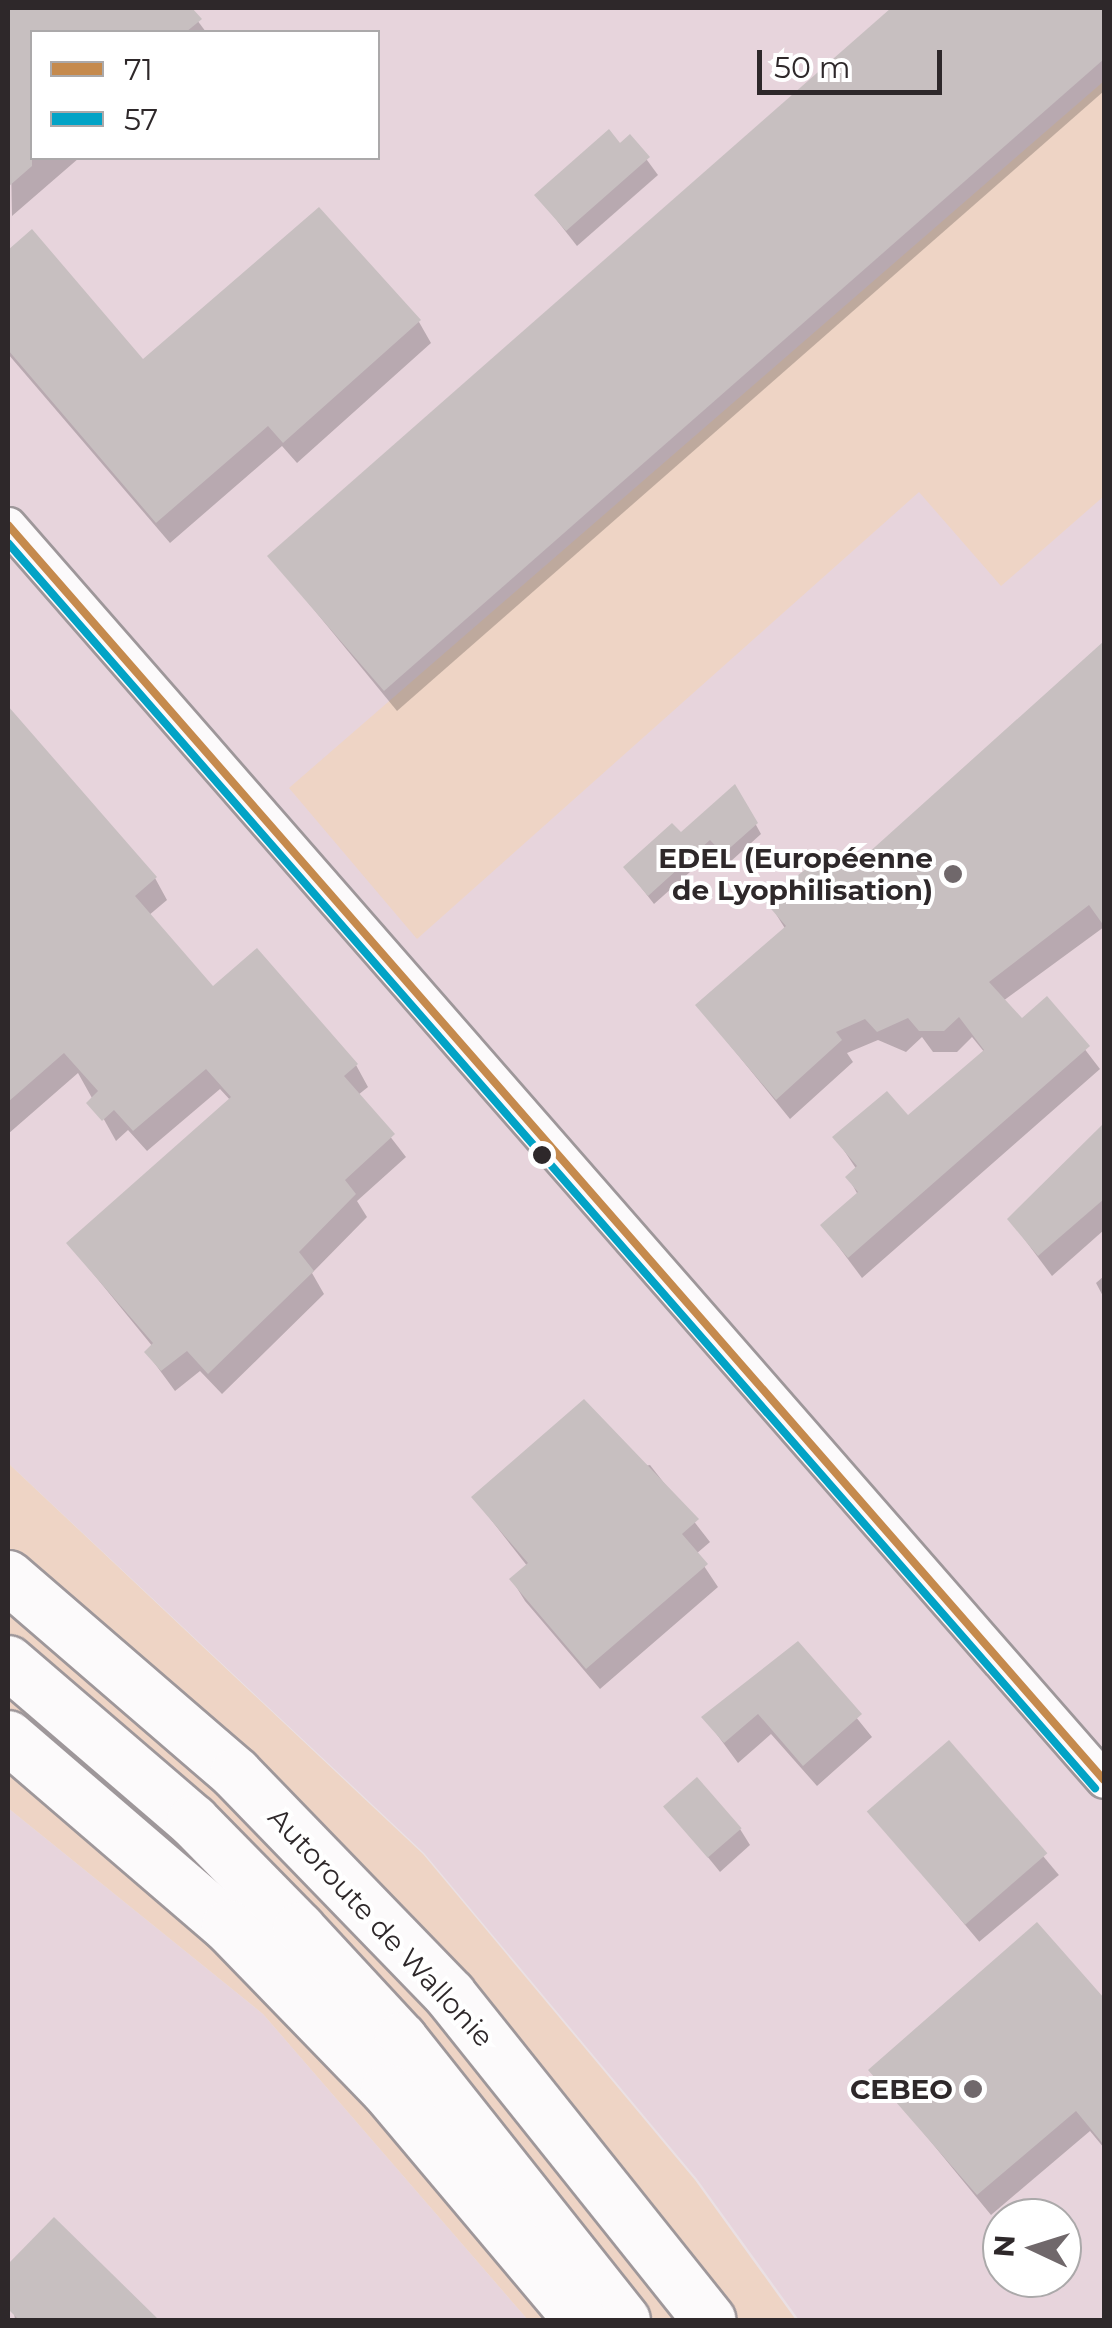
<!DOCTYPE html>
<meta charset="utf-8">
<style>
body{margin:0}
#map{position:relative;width:1112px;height:2328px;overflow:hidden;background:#eae0e4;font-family:Montserrat,sans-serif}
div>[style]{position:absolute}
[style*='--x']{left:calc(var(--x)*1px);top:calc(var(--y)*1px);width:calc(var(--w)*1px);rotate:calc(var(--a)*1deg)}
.built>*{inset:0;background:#e7d4dc}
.green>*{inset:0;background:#eed4c5}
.shadow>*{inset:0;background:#0003;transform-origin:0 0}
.building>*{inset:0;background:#c7bfc0;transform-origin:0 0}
.roads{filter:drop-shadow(2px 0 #9e979a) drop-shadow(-2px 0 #9e979a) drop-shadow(0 2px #9e979a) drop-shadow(0 -2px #9e979a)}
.tertiary>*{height:35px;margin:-17.5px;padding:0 17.5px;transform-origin:17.5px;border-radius:17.5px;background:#fcfafb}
.motorway>*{height:52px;margin:-26px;padding:0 26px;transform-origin:26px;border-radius:26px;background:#fcfafb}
.bus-1>*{height:8px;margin:-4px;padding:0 4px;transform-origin:4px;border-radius:4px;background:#c58a4d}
.bus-2>*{height:8px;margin:-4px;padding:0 4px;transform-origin:4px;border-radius:4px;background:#02a3c6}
.dots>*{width:28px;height:28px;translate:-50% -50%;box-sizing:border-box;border:5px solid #fff;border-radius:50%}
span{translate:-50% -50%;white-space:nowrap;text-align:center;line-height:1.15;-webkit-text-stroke:8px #fff;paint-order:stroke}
.poi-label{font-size:28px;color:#2e282a;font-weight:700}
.right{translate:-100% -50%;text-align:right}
.street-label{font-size:28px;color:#2e282a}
.frame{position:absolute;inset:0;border:10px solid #2e282a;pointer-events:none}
.legend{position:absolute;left:30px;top:30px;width:350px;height:130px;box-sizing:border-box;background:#fff;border:2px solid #aba9aa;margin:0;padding:12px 18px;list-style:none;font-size:30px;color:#2e282a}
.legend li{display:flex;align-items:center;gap:20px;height:50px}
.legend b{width:50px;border:2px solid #aba9aa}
.north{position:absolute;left:982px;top:2198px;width:100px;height:100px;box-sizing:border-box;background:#fff;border:2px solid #aba9aa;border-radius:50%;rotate:274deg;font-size:28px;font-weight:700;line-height:40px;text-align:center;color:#2e282a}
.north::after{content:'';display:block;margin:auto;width:35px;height:45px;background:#70686b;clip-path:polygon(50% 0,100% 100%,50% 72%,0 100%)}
.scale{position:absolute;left:757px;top:50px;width:185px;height:45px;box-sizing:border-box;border:5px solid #2e282a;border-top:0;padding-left:12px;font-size:30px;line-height:35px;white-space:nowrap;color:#2e282a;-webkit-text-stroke:8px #fff;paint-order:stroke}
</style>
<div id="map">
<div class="built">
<i style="clip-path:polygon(evenodd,8px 8px,1104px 8px,1104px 2320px,799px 2320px,697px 2179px,424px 1853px,8px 1463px,8px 8px,32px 32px,378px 32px,378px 158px,32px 158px,32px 32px,8px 8px,1002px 2218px,1062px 2218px,1062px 2278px,1002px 2278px,1002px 2218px)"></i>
<i style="clip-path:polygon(8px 1808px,263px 2014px,528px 2320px,8px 2320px)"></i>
</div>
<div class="green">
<i style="clip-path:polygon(1104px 81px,1104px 496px,1001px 586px,919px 492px,417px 939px,289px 788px)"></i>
<i style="clip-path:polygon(8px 1463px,423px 1854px,695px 2180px,796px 2320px,528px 2320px,263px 2014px,8px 1808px)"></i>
</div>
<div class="shadow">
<i style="clip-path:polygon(8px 8px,188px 8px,206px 32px,32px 32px,32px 158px,79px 158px,12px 216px)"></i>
<i style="clip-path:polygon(895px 8px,1104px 8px,1104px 91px,397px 711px,270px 556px)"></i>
<i style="clip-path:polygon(630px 137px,658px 175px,577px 246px,537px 195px)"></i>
<i style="clip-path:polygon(31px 232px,143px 362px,419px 322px,431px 343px,297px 463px,282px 446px,170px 543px,8px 354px,8px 253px)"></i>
<i style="clip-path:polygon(1104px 645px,1104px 927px,1003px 1001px,1022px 1021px,1047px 1000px,1100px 1069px,862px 1278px,823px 1226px,858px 1195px,848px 1177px,857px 1170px,835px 1137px,908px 1119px,985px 1053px,972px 1037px,957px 1052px,933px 1052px,922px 1037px,906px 1052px,878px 1040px,847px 1053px,853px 1062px,790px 1119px,698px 1006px,786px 930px,769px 903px,836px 867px,857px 867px)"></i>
<i style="clip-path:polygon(8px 710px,155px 878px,167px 900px,148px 916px,212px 990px,356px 1065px,368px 1087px,358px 1095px,406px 1157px,357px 1201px,367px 1217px,312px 1273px,324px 1294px,222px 1394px,200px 1371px,175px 1391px,147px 1353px,153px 1347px,69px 1244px,231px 1101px,220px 1089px,147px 1151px,128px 1130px,116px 1141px,78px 1073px,8px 1134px)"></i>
<i style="clip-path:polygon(735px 787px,761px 834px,730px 862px,717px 848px,654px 904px,626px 868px,681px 836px)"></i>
<i style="clip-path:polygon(1104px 1130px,1104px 1230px,1052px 1276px,1010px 1220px)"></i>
<i style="clip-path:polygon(1104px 1276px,1104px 1298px,1096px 1283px)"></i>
<i style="clip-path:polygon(650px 1465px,710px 1542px,696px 1554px,718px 1587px,600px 1689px,525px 1601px,512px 1580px,528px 1567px,474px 1498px)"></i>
<i style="clip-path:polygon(798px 1645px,872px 1737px,817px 1786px,771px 1734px,738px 1763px,704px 1717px)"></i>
<i style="left:949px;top:1744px;width:171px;height:104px;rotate:50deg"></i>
<i style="clip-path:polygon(667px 1807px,740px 1829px,750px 1845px,720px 1872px)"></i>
<i style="clip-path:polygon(1037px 1925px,1104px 2002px,1104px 2148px,1090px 2131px,991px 2215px,872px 2070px)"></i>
<i style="clip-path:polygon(54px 2221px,155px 2320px,15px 2320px,8px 2268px)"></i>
</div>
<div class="building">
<i style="clip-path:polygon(8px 8px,192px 8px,202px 19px,186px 32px,32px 32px,32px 166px,8px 187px)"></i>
<i style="clip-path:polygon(891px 8px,1104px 8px,1104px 59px,384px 691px,267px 556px)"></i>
<i style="clip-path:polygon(609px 129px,620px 143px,630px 134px,650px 157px,566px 231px,534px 195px)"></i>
<i style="clip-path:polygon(319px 207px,421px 320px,283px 443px,268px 426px,156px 523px,8px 350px,8px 250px,32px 229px,143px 359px)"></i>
<i style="clip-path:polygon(1104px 641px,1104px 926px,1089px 905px,989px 982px,1022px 1018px,1047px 996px,1090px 1046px,848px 1258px,820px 1225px,858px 1192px,845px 1177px,857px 1166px,832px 1137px,887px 1091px,908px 1115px,984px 1050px,959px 1017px,944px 1031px,919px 1031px,908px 1018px,877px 1032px,865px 1019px,836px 1032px,842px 1040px,776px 1100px,695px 1005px,786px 926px,765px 902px,828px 851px,837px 864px,856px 864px)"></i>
<i style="clip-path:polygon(8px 706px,157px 877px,135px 896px,213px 986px,257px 948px,358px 1064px,344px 1076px,395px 1134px,345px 1180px,356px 1194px,299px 1252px,314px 1271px,208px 1374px,187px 1351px,161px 1371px,144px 1352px,153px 1343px,66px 1243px,231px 1097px,206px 1069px,133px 1131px,114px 1110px,102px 1121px,86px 1103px,98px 1091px,64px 1053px,8px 1102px)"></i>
<i style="clip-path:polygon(735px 784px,758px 823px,723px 854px,710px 840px,648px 896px,623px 867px,672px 823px,681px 832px)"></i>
<i style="clip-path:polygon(1104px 1123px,1104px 1199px,1038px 1256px,1007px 1219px)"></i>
<i style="clip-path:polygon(584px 1399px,699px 1519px,682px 1534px,708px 1564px,586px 1669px,509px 1579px,528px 1563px,471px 1497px)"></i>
<i style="clip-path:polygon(798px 1641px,862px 1714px,803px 1766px,758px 1714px,724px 1743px,701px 1717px)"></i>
<i style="left:949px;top:1740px;width:150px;height:109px;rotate:49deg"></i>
<i style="left:697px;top:1777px;width:68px;height:45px;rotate:49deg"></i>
<i style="clip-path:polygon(1037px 1922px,1104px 1998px,1104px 2145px,1076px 2111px,977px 2195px,868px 2070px)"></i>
<i style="clip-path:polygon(54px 2217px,159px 2320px,19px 2320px,8px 2309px,8px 2264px)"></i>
</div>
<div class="roads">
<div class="tertiary">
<i style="--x:8;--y:525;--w:1666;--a:48.87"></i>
</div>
<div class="motorway">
<i style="--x:8;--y:1577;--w:301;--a:40.8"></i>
<i style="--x:236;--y:1774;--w:308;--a:45.9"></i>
<i style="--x:450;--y:1995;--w:416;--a:51.4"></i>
<i style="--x:8;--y:1662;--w:244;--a:40.7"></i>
<i style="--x:193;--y:1821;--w:151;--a:45.5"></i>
<i style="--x:299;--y:1929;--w:150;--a:47.2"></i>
<i style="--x:401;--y:2039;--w:359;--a:51.6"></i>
<i style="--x:8;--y:1737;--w:290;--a:40.7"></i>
<i style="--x:228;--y:1926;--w:228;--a:45.9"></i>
<i style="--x:387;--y:2090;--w:301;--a:49.9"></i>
</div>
</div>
<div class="bus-1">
<i style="--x:8;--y:525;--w:1666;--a:48.87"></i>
</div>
<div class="bus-2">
<i style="--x:8;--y:543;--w:1653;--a:48.88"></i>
</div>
<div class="dots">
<i style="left:953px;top:874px;background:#70686b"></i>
<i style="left:542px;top:1155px;background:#2e282a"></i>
<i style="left:973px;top:2089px;background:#70686b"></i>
</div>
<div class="poi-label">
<span class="right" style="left:933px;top:874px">EDEL (Européenne<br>de Lyophilisation)</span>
<span class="right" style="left:953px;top:2089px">CEBEO</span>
</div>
<div class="street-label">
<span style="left:381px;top:1927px;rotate:47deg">Autoroute de Wallonie</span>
</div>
<div class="frame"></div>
<ul class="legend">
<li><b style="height:12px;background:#c58a4d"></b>71</li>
<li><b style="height:12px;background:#02a3c6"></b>57</li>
</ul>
<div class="north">N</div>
<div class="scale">50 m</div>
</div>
